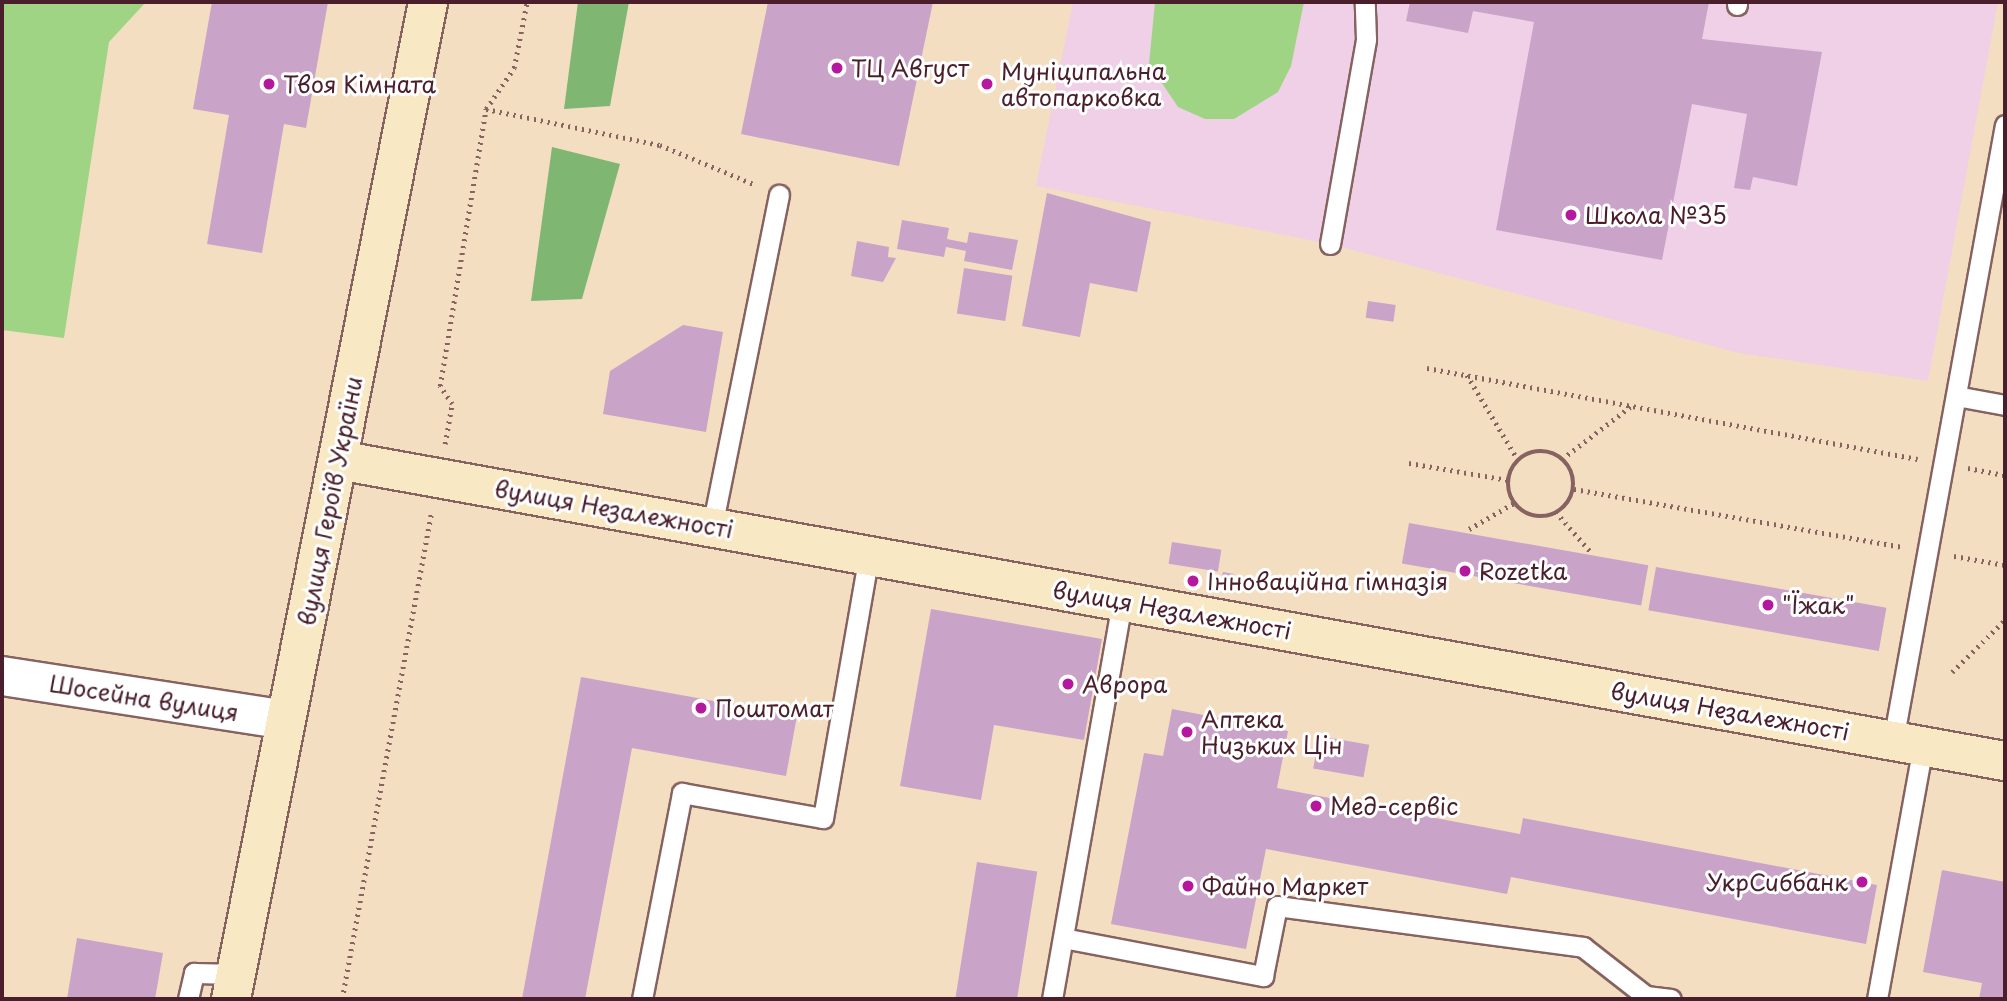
<!DOCTYPE html>
<meta charset="utf-8">
<style>
body{margin:0}
#map{position:relative;width:2007px;height:1001px;overflow:hidden;background:#f4dec1;font-family:"Playpen Sans",sans-serif}
div>[style]{position:absolute}
[style*='--x']{left:calc(var(--x)*1px);top:calc(var(--y)*1px);width:calc(var(--w)*1px);rotate:calc(var(--a)*1deg)}
.built>*{inset:0;background:#efd0e6}
.green>*{inset:0;background:#9fd485}
.forest>*{inset:0;background:#7fb672}
.building>*{inset:0;background:#caa3c9;transform-origin:0 0}
.path>*{height:4.5px;margin-top:-2.25px;transform-origin:0;background:repeating-linear-gradient(90deg,#866260 0 2px,transparent 0 7px)}
.path>.ring{margin:-2.25px;padding:0;box-sizing:content-box;background:none;border:4.5px solid #866260;border-radius:50%}
.roads{filter:drop-shadow(2px 0 #866260) drop-shadow(-2px 0 #866260) drop-shadow(0 2px #866260) drop-shadow(0 -2px #866260)}
.lane>*{height:19px;margin:-9.5px;padding:0 9.5px;transform-origin:9.5px;border-radius:9.5px;background:#fff}
.street>*{height:38px;margin:-19px;padding:0 19px;transform-origin:19px;border-radius:19px;background:#fff}
.secondary>*{height:38px;margin:-19px;padding:0 19px;transform-origin:19px;border-radius:19px;background:#f8e8c3}
.dots>*{width:19px;height:19px;translate:-50% -50%;box-sizing:border-box;border:4px solid #fff;border-radius:50%}
span{translate:-50% -50%;white-space:nowrap;text-align:center;line-height:1.15;-webkit-text-stroke:6px #fff;paint-order:stroke}
.poi-label{font-size:23px;color:#4a1f2b}
.left{translate:0 -50%;text-align:left}
.right{translate:-100% -50%;text-align:right}
.street-label{font-size:23px;color:#4a1f2b}
.frame{position:absolute;inset:0;border:4px solid #4a1f2b;pointer-events:none}
</style>
<div id="map">
<div class="built">
<i style="clip-path:polygon(1073px 2px,1998px 2px,1928px 381px,1739px 353px,1330px 244px,1036px 186px)"></i>
</div>
<div class="green">
<i style="clip-path:polygon(2px 2px,146px 2px,109px 42px,64px 338px,2px 330px)"></i>
<i style="clip-path:polygon(1155px 2px,1304px 2px,1291px 66px,1278px 92px,1234px 119px,1205px 119px,1178px 107px,1149px 64px)"></i>
</div>
<div class="forest">
<i style="clip-path:polygon(578px 2px,629px 2px,610px 106px,564px 109px)"></i>
<i style="clip-path:polygon(552px 147px,620px 164px,582px 299px,531px 301px)"></i>
</div>
<div class="building">
<i style="clip-path:polygon(212px 2px,328px 2px,306px 128px,284px 124px,262px 253px,207px 244px,229px 115px,193px 109px)"></i>
<i style="clip-path:polygon(768px 2px,933px 2px,899px 166px,741px 134px)"></i>
<i style="clip-path:polygon(1410px 2px,1709px 2px,1702px 39px,1822px 52px,1797px 186px,1753px 177px,1750px 190px,1734px 188px,1747px 114px,1692px 104px,1662px 260px,1496px 230px,1534px 22px,1473px 11px,1468px 33px,1406px 21px)"></i>
<i style="clip-path:polygon(1047px 193px,1151px 222px,1137px 292px,1090px 283px,1080px 337px,1022px 326px)"></i>
<i style="clip-path:polygon(902px 220px,949px 228px,947px 239px,967px 243px,969px 232px,1018px 240px,1012px 270px,964px 261px,966px 251px,946px 247px,944px 257px,897px 249px)"></i>
<i style="clip-path:polygon(857px 241px,889px 247px,888px 257px,896px 258px,883px 282px,851px 276px)"></i>
<i style="left:964px;top:268px;width:49px;height:46px;rotate:9deg"></i>
<i style="left:1368px;top:301px;width:28px;height:17px;rotate:8deg"></i>
<i style="clip-path:polygon(683px 325px,723px 332px,706px 432px,603px 414px,610px 371px)"></i>
<i style="left:1409px;top:523px;width:243px;height:41px;rotate:10deg"></i>
<i style="left:1172px;top:542px;width:50px;height:22px;rotate:9deg"></i>
<i style="left:1656px;top:567px;width:234px;height:44px;rotate:10deg"></i>
<i style="left:1223px;top:572px;width:11px;height:15px;rotate:10deg"></i>
<i style="clip-path:polygon(931px 609px,1102px 639px,1084px 740px,994px 725px,981px 800px,900px 786px)"></i>
<i style="clip-path:polygon(581px 677px,797px 716px,786px 776px,632px 748px,585px 999px,522px 999px)"></i>
<i style="clip-path:polygon(1172px 709px,1288px 731px,1277px 788px,1520px 834px,1523px 818px,1877px 885px,1866px 944px,1511px 877px,1507px 894px,1266px 849px,1246px 949px,1111px 924px,1144px 753px,1163px 756px)"></i>
<i style="left:1319px;top:736px;width:51px;height:33px;rotate:10deg"></i>
<i style="left:977px;top:862px;width:61px;height:139px;rotate:9deg"></i>
<i style="clip-path:polygon(1942px 870px,2005px 882px,2005px 999px,1979px 999px,1982px 983px,1923px 972px)"></i>
<i style="clip-path:polygon(77px 938px,163px 953px,155px 999px,67px 999px)"></i>
</div>
<div class="path">
<i style="--x:486;--y:109;--w:178;--a:11.7"></i>
<i style="--x:660;--y:145;--w:104;--a:22.6"></i>
<i style="--x:1427;--y:368;--w:499;--a:10.5"></i>
<i style="--x:1467;--y:375;--w:99;--a:59"></i>
<i style="--x:445;--y:444;--w:41;--a:-80.1"></i>
<i style="--x:452;--y:404;--w:22;--a:-124"></i>
<i style="--x:440;--y:386;--w:281;--a:-80.6"></i>
<i style="--x:486;--y:109;--w:50;--a:-55.7"></i>
<i style="--x:514;--y:68;--w:67;--a:-78.9"></i>
<i class="ring" style="left:1508px;top:451px;width:61.5px;height:61.5px"></i>
<i style="--x:1562;--y:459;--w:87;--a:-37.5"></i>
<i style="--x:1409;--y:463;--w:100;--a:9.7"></i>
<i style="--x:1968;--y:468;--w:38;--a:11"></i>
<i style="--x:1574;--y:489;--w:335;--a:10"></i>
<i style="--x:1556;--y:512;--w:52;--a:48.9"></i>
<i style="--x:1469;--y:529;--w:52;--a:-30"></i>
<i style="--x:1954;--y:556;--w:52;--a:10"></i>
<i style="--x:1952;--y:672;--w:74;--a:-44.5"></i>
<i style="--x:342;--y:999;--w:496;--a:-79.6"></i>
</div>
<div class="roads">
<div class="lane">
<i style="--x:1737;--y:5;--w:3;--a:-90"></i>
<i style="--x:1330;--y:244;--w:208;--a:-80"></i>
<i style="--x:1366;--y:39;--w:37;--a:-92"></i>
<i style="--x:1956;--y:396;--w:50;--a:10.4"></i>
<i style="--x:712;--y:527;--w:339;--a:-78.6"></i>
<i style="--x:1893;--y:741;--w:626;--a:-79.7"></i>
<i style="--x:1063;--y:938;--w:204;--a:10.8"></i>
<i style="--x:1263;--y:976;--w:71;--a:-78.7"></i>
<i style="--x:1277;--y:906;--w:309;--a:7.6"></i>
<i style="--x:1583;--y:947;--w:80;--a:37.9"></i>
<i style="--x:1646;--y:996;--w:25;--a:7"></i>
<i style="--x:188;--y:999;--w:27;--a:-77"></i>
<i style="--x:194;--y:973;--w:42;--a:1.4"></i>
<i style="--x:642;--y:999;--w:210;--a:-79"></i>
<i style="--x:682;--y:793;--w:143;--a:10.1"></i>
<i style="--x:823;--y:818;--w:267;--a:-80.1"></i>
<i style="--x:1052;--y:999;--w:404;--a:-80"></i>
<i style="--x:1877;--y:999;--w:257;--a:-79.7"></i>
</div>
<div class="street">
<i style="--x:2;--y:676;--w:287;--a:8.8"></i>
</div>
<div class="secondary">
<i style="--x:338;--y:460;--w:1694;--a:10.24"></i>
<i style="--x:231;--y:999;--w:1016;--a:-78.82"></i>
</div>
</div>
<div class="dots">
<i style="left:837px;top:68px;background:#b5179e"></i>
<i style="left:269px;top:84px;background:#b5179e"></i>
<i style="left:987px;top:84px;background:#b5179e"></i>
<i style="left:1571px;top:215px;background:#b5179e"></i>
<i style="left:1465px;top:571px;background:#b5179e"></i>
<i style="left:1193px;top:581px;background:#b5179e"></i>
<i style="left:1768px;top:605px;background:#b5179e"></i>
<i style="left:1068px;top:684px;background:#b5179e"></i>
<i style="left:701px;top:708px;background:#b5179e"></i>
<i style="left:1187px;top:732px;background:#b5179e"></i>
<i style="left:1316px;top:806px;background:#b5179e"></i>
<i style="left:1862px;top:882px;background:#b5179e"></i>
<i style="left:1188px;top:886px;background:#b5179e"></i>
</div>
<div class="poi-label">
<span class="left" style="left:851px;top:68px">ТЦ Август</span>
<span class="left" style="left:1001px;top:84px">Муніципальна<br>автопарковка</span>
<span class="left" style="left:283px;top:84px">Твоя Кімната</span>
<span class="left" style="left:1585px;top:215px">Школа №35</span>
<span class="left" style="left:1479px;top:571px">Rozetka</span>
<span class="left" style="left:1207px;top:581px">Інноваційна гімназія</span>
<span class="left" style="left:1782px;top:605px">"Їжак"</span>
<span class="left" style="left:1082px;top:684px">Аврора</span>
<span class="left" style="left:715px;top:708px">Поштомат</span>
<span class="left" style="left:1201px;top:732px">Аптека<br>Низьких Цін</span>
<span class="left" style="left:1330px;top:806px">Мед-сервіс</span>
<span class="right" style="left:1848px;top:882px">УкрСиббанк</span>
<span class="left" style="left:1202px;top:886px">Файно Маркет</span>
</div>
<div class="street-label">
<span style="left:330px;top:501px;rotate:-79deg">вулиця Героїв України</span>
<span style="left:614px;top:509px;rotate:10deg">вулиця Незалежності</span>
<span style="left:1172px;top:610px;rotate:10deg">вулиця Незалежності</span>
<span style="left:144px;top:698px;rotate:9deg">Шосейна вулиця</span>
<span style="left:1730px;top:711px;rotate:10deg">вулиця Незалежності</span>
</div>
<div class="frame"></div>
</div>
